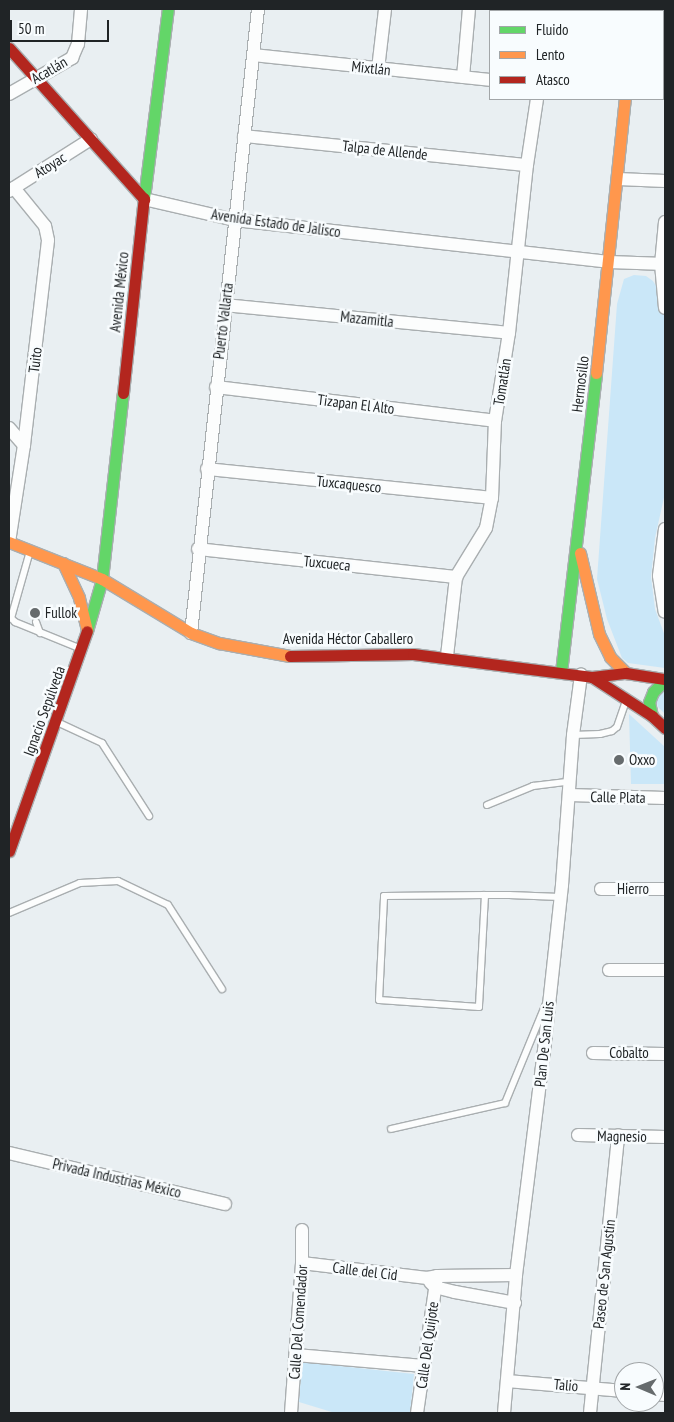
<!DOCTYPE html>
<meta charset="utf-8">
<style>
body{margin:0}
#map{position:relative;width:674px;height:1422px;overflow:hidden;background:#e9eff2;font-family:"PT Sans Narrow",sans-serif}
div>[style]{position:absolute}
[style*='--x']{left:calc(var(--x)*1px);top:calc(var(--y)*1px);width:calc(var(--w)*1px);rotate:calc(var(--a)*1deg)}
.green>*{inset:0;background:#cae7f8}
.roads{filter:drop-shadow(1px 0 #a9aeb0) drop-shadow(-1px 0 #a9aeb0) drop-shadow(0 1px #a9aeb0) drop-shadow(0 -1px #a9aeb0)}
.lane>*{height:6px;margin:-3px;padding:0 3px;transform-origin:3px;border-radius:3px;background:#fcfdfd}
.street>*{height:12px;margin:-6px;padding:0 6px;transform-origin:6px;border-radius:6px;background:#fcfdfd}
.fast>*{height:11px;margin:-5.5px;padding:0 5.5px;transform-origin:5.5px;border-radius:5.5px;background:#63d668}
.slow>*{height:11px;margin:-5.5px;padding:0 5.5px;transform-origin:5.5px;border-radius:5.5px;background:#ff974d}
.jam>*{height:11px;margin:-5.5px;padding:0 5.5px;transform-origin:5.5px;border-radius:5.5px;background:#b3261e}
.dots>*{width:14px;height:14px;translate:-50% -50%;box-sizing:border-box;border:2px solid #f8fcfe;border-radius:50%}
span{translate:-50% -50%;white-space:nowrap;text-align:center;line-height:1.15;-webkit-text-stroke:5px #f8fcfe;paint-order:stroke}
.street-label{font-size:15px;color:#202426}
.poi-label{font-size:15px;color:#202426}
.left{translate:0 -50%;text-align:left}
.frame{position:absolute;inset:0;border:10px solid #202426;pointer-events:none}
.legend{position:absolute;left:489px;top:10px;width:175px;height:90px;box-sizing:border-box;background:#f8fcfe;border:1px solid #a2a6a8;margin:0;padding:6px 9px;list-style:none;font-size:15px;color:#202426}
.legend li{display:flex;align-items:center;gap:10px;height:25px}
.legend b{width:25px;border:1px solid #a2a6a8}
.north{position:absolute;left:614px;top:1362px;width:50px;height:50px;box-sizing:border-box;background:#f8fcfe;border:1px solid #a2a6a8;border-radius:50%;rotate:271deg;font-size:14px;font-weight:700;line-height:20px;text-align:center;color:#202426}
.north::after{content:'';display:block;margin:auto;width:18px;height:22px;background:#666b6d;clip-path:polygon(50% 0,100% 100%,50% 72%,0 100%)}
.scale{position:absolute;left:10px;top:20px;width:99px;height:22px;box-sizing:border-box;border:2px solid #202426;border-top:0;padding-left:6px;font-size:15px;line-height:18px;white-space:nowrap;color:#202426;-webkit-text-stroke:4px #f8fcfe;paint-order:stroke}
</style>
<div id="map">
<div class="green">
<i style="clip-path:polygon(634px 275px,646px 276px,653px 281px,658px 289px,665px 317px,665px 493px,655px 538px,651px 577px,655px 609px,665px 636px,665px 668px,628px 663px,622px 658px,607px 619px,597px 579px,617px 304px,624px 279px)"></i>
<i style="clip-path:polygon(665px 690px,665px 714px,658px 707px,655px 695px)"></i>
<i style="clip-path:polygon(629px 714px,665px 747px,665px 784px,631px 784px)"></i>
<i style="clip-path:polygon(302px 1362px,414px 1374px,410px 1413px,335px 1413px,299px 1402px)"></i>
</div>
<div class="roads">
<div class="lane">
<i style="--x:30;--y:551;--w:70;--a:105.8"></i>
<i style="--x:11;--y:618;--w:6;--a:45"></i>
<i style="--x:15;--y:622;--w:71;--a:22.2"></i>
<i style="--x:36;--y:622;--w:12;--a:70"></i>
<i style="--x:57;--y:722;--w:50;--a:25"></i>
<i style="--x:102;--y:743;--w:87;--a:57.2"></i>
<i style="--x:573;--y:735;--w:27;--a:-2"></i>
<i style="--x:600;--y:734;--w:12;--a:-14"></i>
<i style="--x:612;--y:731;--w:6;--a:-39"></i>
<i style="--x:617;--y:727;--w:28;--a:-71"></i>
<i style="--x:487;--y:805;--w:50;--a:-22.4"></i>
<i style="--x:533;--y:786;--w:38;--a:-7"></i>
<i style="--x:485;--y:895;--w:112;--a:93.1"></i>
<i style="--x:479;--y:1007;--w:100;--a:-176"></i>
<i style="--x:379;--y:1000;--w:104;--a:-87.2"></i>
<i style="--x:384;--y:896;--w:101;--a:-0.6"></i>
<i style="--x:485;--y:895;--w:24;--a:0"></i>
<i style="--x:509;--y:895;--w:51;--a:2.2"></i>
<i style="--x:9;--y:913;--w:77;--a:-22.9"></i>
<i style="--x:80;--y:883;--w:38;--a:-3"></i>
<i style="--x:118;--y:881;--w:55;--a:25.6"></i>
<i style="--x:168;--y:905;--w:100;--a:57.3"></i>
<i style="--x:391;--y:1129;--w:117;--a:-12.8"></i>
<i style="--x:505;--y:1103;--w:105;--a:-67.6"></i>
</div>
<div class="street">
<i style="--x:547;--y:11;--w:2;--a:-63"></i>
<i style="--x:253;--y:55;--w:238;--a:6"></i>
<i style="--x:378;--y:69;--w:60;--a:-83.3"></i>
<i style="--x:463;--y:77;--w:68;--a:-85"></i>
<i style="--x:9;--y:94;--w:73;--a:-29.7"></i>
<i style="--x:72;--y:58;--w:15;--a:-67"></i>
<i style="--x:78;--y:44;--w:35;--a:-85"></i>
<i style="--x:244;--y:136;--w:284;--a:5.9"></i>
<i style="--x:618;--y:179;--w:47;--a:2.4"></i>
<i style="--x:9;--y:191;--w:97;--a:-32.4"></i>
<i style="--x:144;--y:199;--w:93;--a:13"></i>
<i style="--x:235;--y:220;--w:376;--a:6.4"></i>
<i style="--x:609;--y:262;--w:56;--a:2"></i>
<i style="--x:665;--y:222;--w:42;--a:95.4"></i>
<i style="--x:661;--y:264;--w:44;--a:84.8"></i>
<i style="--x:225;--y:305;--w:285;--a:5.6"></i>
<i style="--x:216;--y:387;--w:281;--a:6.9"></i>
<i style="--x:9;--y:428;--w:23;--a:49"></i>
<i style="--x:207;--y:469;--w:286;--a:5.8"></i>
<i style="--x:665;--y:529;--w:47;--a:97.3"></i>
<i style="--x:659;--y:576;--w:36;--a:81"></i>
<i style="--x:9;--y:542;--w:98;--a:-81.2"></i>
<i style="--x:24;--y:445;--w:206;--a:-83.3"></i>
<i style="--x:48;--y:240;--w:14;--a:-102"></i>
<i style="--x:45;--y:226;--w:49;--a:-129.2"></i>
<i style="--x:198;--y:549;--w:260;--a:6.2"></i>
<i style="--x:191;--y:633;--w:628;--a:-83.87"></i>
<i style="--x:447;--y:656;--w:80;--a:-83.5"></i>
<i style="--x:456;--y:577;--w:57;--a:-58.5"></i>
<i style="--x:486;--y:528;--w:31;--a:-79"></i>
<i style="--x:492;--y:498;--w:77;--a:-87.8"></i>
<i style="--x:495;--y:421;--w:89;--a:-81"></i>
<i style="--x:509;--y:333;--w:169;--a:-83.9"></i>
<i style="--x:527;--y:165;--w:67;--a:-81.4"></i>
<i style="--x:570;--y:795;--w:95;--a:1.8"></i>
<i style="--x:601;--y:889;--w:64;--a:0"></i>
<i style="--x:609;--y:970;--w:56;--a:0"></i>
<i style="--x:593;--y:1053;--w:72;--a:0.8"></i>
<i style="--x:578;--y:1135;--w:87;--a:1.3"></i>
<i style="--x:9;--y:1153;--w:222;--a:13.3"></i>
<i style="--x:302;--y:1263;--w:126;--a:6.8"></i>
<i style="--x:427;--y:1278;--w:10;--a:-11"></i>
<i style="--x:437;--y:1276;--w:79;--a:-0.7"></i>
<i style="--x:430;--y:1282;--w:7;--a:45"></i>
<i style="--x:435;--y:1287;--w:21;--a:14"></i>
<i style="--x:455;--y:1292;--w:61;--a:10.4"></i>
<i style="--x:296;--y:1355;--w:128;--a:4.9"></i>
<i style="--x:507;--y:1381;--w:117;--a:4.9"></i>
<i style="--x:654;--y:1394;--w:11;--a:5"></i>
<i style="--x:291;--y:1413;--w:150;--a:-85.8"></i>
<i style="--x:302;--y:1263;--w:33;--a:-90"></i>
<i style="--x:417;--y:1413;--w:138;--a:-81.7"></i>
<i style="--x:504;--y:1413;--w:139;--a:-85"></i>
<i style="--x:516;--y:1275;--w:226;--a:-82.9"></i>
<i style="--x:544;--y:1051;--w:167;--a:-83.8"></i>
<i style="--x:562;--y:885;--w:150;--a:-85.8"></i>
<i style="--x:573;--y:735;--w:61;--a:-82.4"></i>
<i style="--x:590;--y:1413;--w:279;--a:-84.2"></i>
</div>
<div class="fast">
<i style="--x:144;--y:198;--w:191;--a:-82.8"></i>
<i style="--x:87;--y:631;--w:54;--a:-73.9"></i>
<i style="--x:102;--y:579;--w:187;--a:-83.6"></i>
<i style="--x:561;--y:672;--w:301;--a:-83.3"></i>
<i style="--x:652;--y:716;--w:14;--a:-102"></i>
<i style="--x:649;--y:702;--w:11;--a:-68"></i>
<i style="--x:653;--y:692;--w:17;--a:-45"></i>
</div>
<div class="slow">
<i style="--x:635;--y:9;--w:2;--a:90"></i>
<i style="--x:596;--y:373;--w:276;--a:-84"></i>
<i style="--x:9;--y:542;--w:100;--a:21.7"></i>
<i style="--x:102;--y:579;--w:104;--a:31.2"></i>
<i style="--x:191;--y:633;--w:30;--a:20"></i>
<i style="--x:219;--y:643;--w:72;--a:10.4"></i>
<i style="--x:580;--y:553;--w:83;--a:76.8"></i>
<i style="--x:599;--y:634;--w:25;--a:64"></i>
<i style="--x:610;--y:657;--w:23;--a:45"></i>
<i style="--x:63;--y:563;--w:38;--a:65"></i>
<i style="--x:79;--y:598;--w:33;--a:76"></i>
</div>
<div class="jam">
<i style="--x:9;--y:48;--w:203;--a:48.2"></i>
<i style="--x:123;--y:393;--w:196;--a:-83.9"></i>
<i style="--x:290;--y:656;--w:123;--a:-0.9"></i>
<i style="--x:413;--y:654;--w:180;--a:7.3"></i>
<i style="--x:592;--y:677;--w:34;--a:-7"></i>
<i style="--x:626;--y:673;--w:39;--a:9"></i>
<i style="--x:592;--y:677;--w:72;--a:33"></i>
<i style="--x:652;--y:716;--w:18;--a:43"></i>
<i style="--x:9;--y:851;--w:233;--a:-70.5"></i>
</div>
</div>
<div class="dots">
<i style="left:35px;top:613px;background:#666b6d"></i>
<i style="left:619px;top:760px;background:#666b6d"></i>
</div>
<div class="street-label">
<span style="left:371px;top:68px;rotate:6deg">Mixtlán</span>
<span style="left:49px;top:70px;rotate:-30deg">Acatlán</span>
<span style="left:385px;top:150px;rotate:6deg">Talpa de Allende</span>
<span style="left:50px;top:165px;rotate:-32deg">Atoyac</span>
<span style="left:276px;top:223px;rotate:8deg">Avenida Estado de Jalisco</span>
<span style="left:119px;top:292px;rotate:-84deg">Avenida México</span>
<span style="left:367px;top:319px;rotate:6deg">Mazamitla</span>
<span style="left:223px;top:321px;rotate:-83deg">Puerto Vallarta</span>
<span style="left:35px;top:360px;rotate:-83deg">Tuito</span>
<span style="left:502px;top:382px;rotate:-81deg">Tomatlán</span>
<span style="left:580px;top:384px;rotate:-83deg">Hermosillo</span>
<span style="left:356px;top:404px;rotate:7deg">Tizapan El Alto</span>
<span style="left:349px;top:484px;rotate:6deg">Tuxcaquesco</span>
<span style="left:327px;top:563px;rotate:6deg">Tuxcueca</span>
<span style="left:348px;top:639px">Avenida Héctor Caballero</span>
<span style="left:44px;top:711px;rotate:-70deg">Ignacio Sepúlveda</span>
<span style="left:618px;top:797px;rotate:1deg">Calle Plata</span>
<span style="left:633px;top:889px">Hierro</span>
<span style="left:544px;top:1044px;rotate:-84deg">Plan De San Luis</span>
<span style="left:629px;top:1053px">Cobalto</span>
<span style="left:622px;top:1136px;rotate:1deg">Magnesio</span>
<span style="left:117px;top:1178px;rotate:13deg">Privada Industrias México</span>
<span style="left:365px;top:1271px;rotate:7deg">Calle del Cid</span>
<span style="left:604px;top:1274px;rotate:-84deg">Paseo de San Agustin</span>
<span style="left:298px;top:1322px;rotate:-86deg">Calle Del Comendador</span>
<span style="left:427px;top:1345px;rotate:-82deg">Calle Del Quijote</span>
<span style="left:566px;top:1385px;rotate:5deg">Talio</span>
</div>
<div class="poi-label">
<span class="left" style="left:45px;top:613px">Fullok</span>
<span class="left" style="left:629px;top:760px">Oxxo</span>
</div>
<div class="frame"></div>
<ul class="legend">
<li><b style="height:6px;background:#63d668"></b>Fluido</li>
<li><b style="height:6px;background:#ff974d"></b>Lento</li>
<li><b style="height:6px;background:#b3261e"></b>Atasco</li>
</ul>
<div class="north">N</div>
<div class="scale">50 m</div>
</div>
